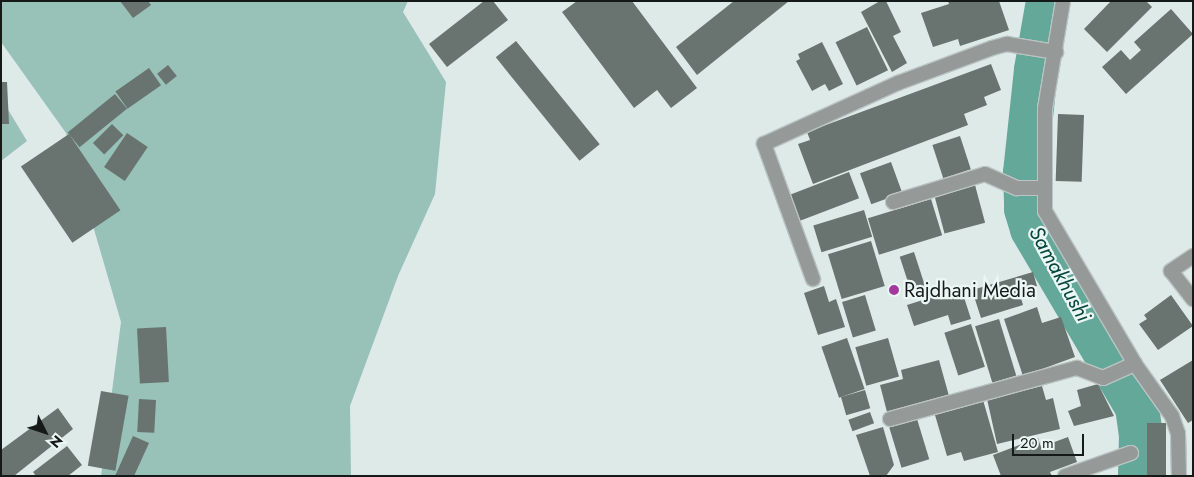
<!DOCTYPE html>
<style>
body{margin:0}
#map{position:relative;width:1194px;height:477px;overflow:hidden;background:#deeae7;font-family:Jost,sans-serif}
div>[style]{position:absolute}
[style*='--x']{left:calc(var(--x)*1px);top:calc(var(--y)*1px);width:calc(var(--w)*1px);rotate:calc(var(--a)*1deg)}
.green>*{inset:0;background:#98c1b8}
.river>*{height:44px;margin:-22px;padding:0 22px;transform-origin:22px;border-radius:22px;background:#64a89a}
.building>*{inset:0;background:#697370;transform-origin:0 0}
.roads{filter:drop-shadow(1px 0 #bac4c2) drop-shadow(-1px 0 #bac4c2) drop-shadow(0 1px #bac4c2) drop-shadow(0 -1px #bac4c2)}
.minor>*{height:14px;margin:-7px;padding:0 7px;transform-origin:7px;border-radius:7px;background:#959a99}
.dots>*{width:14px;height:14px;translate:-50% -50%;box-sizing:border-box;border:2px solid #ebf7f4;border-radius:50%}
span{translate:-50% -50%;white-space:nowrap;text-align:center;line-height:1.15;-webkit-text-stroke:4.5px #ebf7f4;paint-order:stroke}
.poi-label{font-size:20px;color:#151918}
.left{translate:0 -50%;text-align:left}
.water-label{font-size:21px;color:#06463d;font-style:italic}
.frame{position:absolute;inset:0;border:2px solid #151918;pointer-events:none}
.north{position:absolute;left:20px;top:407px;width:50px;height:50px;-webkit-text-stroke:4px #ebf7f4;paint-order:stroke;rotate:131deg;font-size:14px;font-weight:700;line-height:20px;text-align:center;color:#151918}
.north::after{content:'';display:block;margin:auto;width:18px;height:22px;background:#151918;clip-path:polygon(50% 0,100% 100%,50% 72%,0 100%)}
.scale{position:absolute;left:1012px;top:434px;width:72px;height:22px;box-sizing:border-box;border:2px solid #151918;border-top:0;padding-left:6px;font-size:15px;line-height:18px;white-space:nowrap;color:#151918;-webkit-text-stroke:4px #ebf7f4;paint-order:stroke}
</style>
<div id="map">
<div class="green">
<i style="clip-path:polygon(1px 1px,408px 1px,403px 12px,446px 82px,435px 194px,398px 276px,350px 406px,351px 476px,101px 476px,121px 322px,66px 133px,1px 42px)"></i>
<i style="clip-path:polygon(1px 98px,27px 141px,1px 161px)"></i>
</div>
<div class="river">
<i style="--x:1048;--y:1;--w:70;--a:99.9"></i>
<i style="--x:1036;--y:70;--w:104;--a:96.1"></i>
<i style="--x:1025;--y:173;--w:36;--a:88"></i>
<i style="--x:1026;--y:209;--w:21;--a:73"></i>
<i style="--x:1032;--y:229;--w:207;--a:59.5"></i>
<i style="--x:1137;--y:407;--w:28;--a:82"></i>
<i style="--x:1141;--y:435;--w:41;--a:91.4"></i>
</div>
<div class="building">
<i style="clip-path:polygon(120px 1px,148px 1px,151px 5px,133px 18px)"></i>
<i style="clip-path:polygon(484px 1px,493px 1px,508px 20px,447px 67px,429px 44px)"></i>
<i style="clip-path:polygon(577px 1px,632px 1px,697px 88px,671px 108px,657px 90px,634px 108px,562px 12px)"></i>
<i style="clip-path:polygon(734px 1px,789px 1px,697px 75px,676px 47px)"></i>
<i style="clip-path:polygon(880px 1px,886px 1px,901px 32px,893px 36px,907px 63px,892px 72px,861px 12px)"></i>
<i style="clip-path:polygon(948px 1px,999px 1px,1009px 30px,960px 46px,958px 39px,933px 47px,921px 13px,949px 4px)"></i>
<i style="clip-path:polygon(1111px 1px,1146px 1px,1152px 7px,1107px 52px,1084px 29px)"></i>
<i style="clip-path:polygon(1171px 9px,1193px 34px,1126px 94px,1102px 67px,1121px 50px,1130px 60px,1141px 50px,1134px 42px)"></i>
<i style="left:867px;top:27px;width:48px;height:35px;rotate:64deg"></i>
<i style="left:516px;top:41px;width:133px;height:26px;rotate:51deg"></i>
<i style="clip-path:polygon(822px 42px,843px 84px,829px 91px,825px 84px,812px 91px,796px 61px,800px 59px,798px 54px)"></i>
<i style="clip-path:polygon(991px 64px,1001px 90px,984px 97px,987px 105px,964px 114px,968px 125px,813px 184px,798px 144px,810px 140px,807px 132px)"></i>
<i style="left:168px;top:65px;width:14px;height:14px;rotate:51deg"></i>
<i style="left:149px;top:68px;width:21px;height:41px;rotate:55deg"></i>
<i style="clip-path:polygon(1px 82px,7px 82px,9px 124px,1px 124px)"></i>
<i style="left:115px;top:94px;width:19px;height:61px;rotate:51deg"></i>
<i style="left:1058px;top:114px;width:26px;height:67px;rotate:2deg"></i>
<i style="left:112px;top:124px;width:16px;height:27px;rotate:45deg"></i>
<i style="left:127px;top:133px;width:25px;height:41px;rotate:34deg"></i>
<i style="left:69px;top:134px;width:92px;height:58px;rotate:56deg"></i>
<i style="left:960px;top:136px;width:35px;height:29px;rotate:72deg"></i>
<i style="left:891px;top:162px;width:33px;height:33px;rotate:70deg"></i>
<i style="left:849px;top:172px;width:28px;height:66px;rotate:69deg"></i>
<i style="left:975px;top:185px;width:39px;height:42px;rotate:75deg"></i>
<i style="left:931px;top:199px;width:38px;height:66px;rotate:73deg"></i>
<i style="left:864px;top:210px;width:28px;height:53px;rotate:73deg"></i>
<i style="left:871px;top:241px;width:47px;height:45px;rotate:73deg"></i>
<i style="left:914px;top:252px;width:43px;height:15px;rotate:72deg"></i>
<i style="clip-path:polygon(1033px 272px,1037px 286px,1019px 291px,1023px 305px,981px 318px,972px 290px)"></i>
<i style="clip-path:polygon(824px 286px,829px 302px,836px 299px,845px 327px,818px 335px,804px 293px)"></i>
<i style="clip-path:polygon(961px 288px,971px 319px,951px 325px,948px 315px,914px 326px,907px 305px)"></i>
<i style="left:865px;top:295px;width:37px;height:24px;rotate:73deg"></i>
<i style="clip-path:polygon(1171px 295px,1193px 326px,1158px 350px,1139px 324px,1147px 319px,1144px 315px)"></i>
<i style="clip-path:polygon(1037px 307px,1042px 323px,1061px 317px,1075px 357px,1023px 376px,1004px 319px)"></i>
<i style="left:999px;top:319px;width:59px;height:25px;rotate:73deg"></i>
<i style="left:971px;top:324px;width:45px;height:28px;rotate:72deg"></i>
<i style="left:166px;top:327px;width:55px;height:29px;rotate:87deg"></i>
<i style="left:847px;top:338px;width:54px;height:27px;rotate:71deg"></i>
<i style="left:888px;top:338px;width:40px;height:34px;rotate:74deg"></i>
<i style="clip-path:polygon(939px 360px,949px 396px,887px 412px,880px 385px,903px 379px,901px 370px)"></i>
<i style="clip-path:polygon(1193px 360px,1193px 420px,1188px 423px,1160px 380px)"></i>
<i style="clip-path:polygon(1098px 384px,1114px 416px,1074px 426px,1068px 411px,1081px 406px,1077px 390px)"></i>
<i style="clip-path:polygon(1042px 386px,1046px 400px,1053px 398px,1060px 429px,997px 444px,987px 399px)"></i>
<i style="left:865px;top:390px;width:19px;height:25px;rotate:74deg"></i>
<i style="left:101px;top:391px;width:28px;height:76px;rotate:10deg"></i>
<i style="left:139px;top:399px;width:17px;height:33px;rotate:3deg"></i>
<i style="clip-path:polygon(983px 400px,998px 452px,964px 461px,961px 452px,947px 456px,935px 415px)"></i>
<i style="clip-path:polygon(58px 408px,73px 429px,14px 476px,1px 476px,1px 450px)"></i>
<i style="left:870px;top:412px;width:12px;height:23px;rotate:70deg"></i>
<i style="left:917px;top:419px;width:42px;height:29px;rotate:73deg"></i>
<i style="left:1147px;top:423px;width:19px;height:53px"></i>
<i style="clip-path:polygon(883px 427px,894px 465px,886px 476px,870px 476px,856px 435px)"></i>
<i style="clip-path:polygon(133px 436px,149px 443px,134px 476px,115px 476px)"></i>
<i style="clip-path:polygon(1068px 437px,1077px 462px,1050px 472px,1052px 476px,1001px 476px,993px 455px,1038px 438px,1041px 447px)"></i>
<i style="clip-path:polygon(67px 446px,82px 465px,68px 476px,36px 476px,33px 472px)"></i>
</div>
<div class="roads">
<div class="minor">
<i style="--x:1063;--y:1;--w:109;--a:99.5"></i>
<i style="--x:1045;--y:108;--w:103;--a:90"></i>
<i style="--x:1045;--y:211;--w:178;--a:59.5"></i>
<i style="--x:1135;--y:364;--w:64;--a:54.6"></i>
<i style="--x:1172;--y:416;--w:18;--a:71"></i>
<i style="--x:1178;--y:433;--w:43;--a:88.7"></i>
<i style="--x:893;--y:202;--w:96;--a:-16.9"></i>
<i style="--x:985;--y:174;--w:35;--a:24"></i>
<i style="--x:1017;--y:188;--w:26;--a:0"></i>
<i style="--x:1193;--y:256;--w:27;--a:146"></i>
<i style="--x:1171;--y:271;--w:36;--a:52"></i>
<i style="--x:813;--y:279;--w:144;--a:-109.9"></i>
<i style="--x:764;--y:144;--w:147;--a:-24.5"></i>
<i style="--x:898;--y:83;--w:100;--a:-20.4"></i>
<i style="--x:992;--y:48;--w:16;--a:-15"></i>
<i style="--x:1007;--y:44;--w:50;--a:9.3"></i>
<i style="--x:890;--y:419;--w:194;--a:-15.3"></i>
<i style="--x:1077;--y:368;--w:28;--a:21"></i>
<i style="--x:1103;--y:378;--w:35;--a:-24"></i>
<i style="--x:1065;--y:476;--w:70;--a:-19.2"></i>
</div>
</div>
<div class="dots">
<i style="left:894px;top:290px;background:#a23a9d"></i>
</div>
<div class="poi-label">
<span class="left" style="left:904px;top:290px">Rajdhani Media</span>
</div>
<div class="water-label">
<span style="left:1060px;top:274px;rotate:61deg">Samakhushi</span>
</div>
<div class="frame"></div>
<div class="north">N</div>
<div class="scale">20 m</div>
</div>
